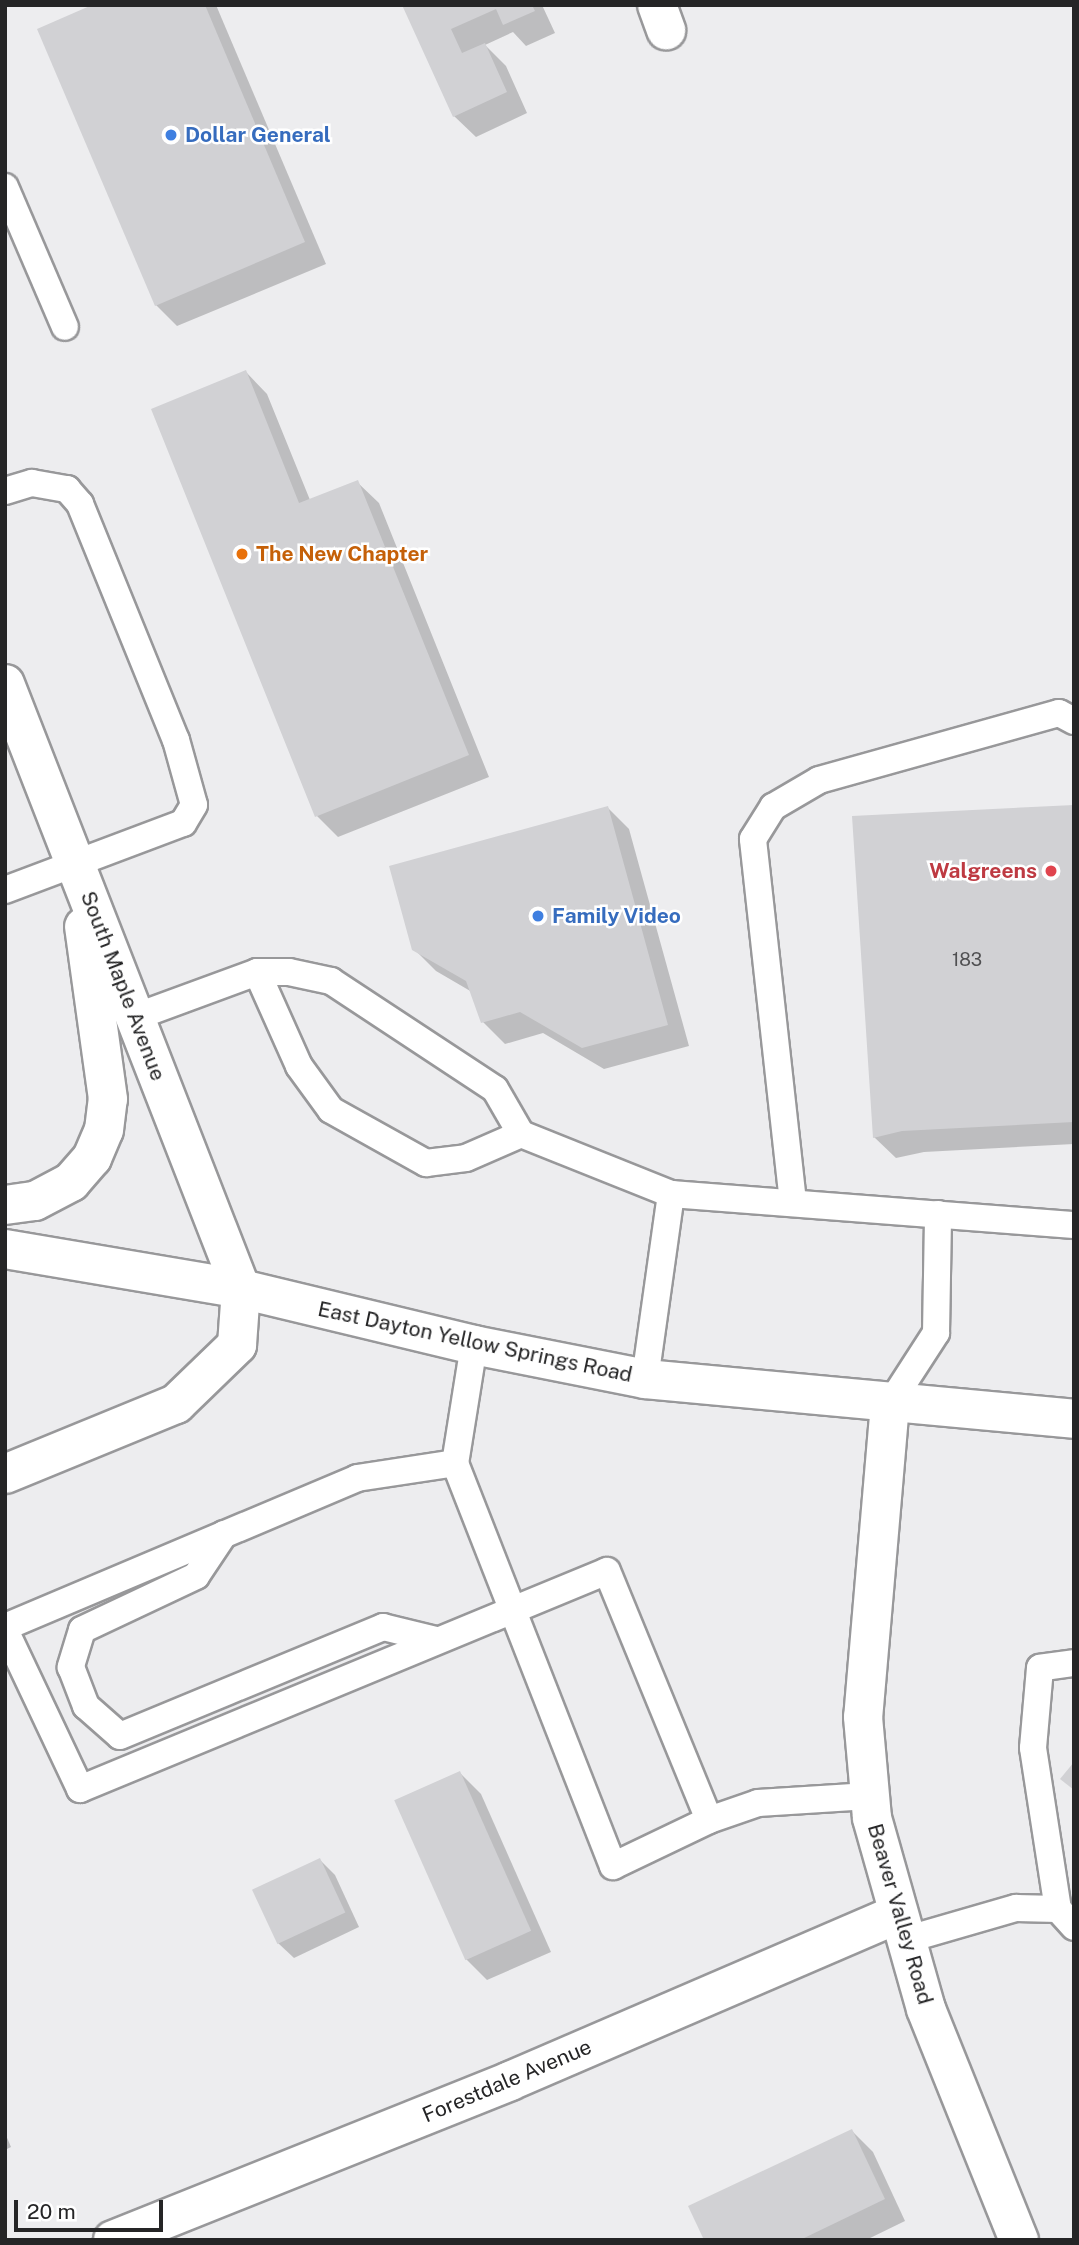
<!DOCTYPE html>
<style>
body{margin:0}
#map{position:relative;width:1079px;height:2245px;overflow:hidden;background:#ededef;font-family:"Public Sans",sans-serif}
div>[style]{position:absolute}
[style*='--x']{left:calc(var(--x)*1px);top:calc(var(--y)*1px);width:calc(var(--w)*1px);rotate:calc(var(--a)*1deg)}
.shadow>*{inset:0;background:#0003}
.building>*{inset:0;background:#d1d1d4;transform-origin:0 0}
.roads{filter:drop-shadow(2px 0 #98989a) drop-shadow(-2px 0 #98989a) drop-shadow(0 2px #98989a) drop-shadow(0 -2px #98989a)}
.service>*{height:26px;margin:-13px;padding:0 13px;transform-origin:13px;border-radius:13px;background:#fff}
.minor>*{height:38px;margin:-19px;padding:0 19px;transform-origin:19px;border-radius:19px;background:#fff}
.tertiary>*{height:38px;margin:-19px;padding:0 19px;transform-origin:19px;border-radius:19px;background:#fff}
.secondary>*{height:38px;margin:-19px;padding:0 19px;transform-origin:19px;border-radius:19px;background:#fff}
.dots>*{width:19px;height:19px;translate:-50% -50%;box-sizing:border-box;border:4px solid #fff;border-radius:50%}
span{translate:-50% -50%;white-space:nowrap;text-align:center;line-height:1.15;-webkit-text-stroke:5px #fff;paint-order:stroke}
.number-label{font-size:18px;color:#505052}
.number-label span{-webkit-text-stroke-width:0}
.shop-label{font-size:21px;color:#366cbe;font-weight:700}
.left{translate:0 -50%;text-align:left}
.food-label{font-size:21px;color:#c56008;font-weight:700}
.health-label{font-size:21px;color:#be3a42;font-weight:700}
.right{translate:-100% -50%;text-align:right}
.street-label{font-size:21px;color:#252526}
.frame{position:absolute;inset:0;border:7px solid #252526;pointer-events:none}
.scale{position:absolute;left:14px;top:2200px;width:149px;height:32px;box-sizing:border-box;border:4px solid #252526;border-top:0;padding-left:9px;font-size:21px;line-height:24px;white-space:nowrap;color:#252526;-webkit-text-stroke:5px #fff;paint-order:stroke}
</style>
<div id="map">
<div class="shadow">
<i style="clip-path:polygon(96px 5px,216px 5px,326px 264px,177px 326px,156px 305px)"></i>
<i style="clip-path:polygon(404px 5px,542px 5px,555px 33px,526px 46px,513px 32px,485px 45px,506px 66px,527px 113px,476px 137px,454px 116px)"></i>
<i style="clip-path:polygon(246px 372px,267px 394px,310px 500px,357px 482px,379px 503px,489px 777px,338px 837px,317px 816px)"></i>
<i style="clip-path:polygon(1074px 806px,1074px 1144px,924px 1152px,896px 1158px,874px 1137px)"></i>
<i style="clip-path:polygon(608px 808px,629px 829px,689px 1046px,604px 1069px,543px 1033px,505px 1044px,483px 1022px,472px 992px,436px 971px,414px 949px)"></i>
<i style="clip-path:polygon(460px 1773px,481px 1794px,551px 1952px,487px 1980px,466px 1959px)"></i>
<i style="clip-path:polygon(320px 1860px,335px 1875px,359px 1927px,294px 1958px,278px 1943px)"></i>
<i style="clip-path:polygon(852px 2131px,873px 2152px,905px 2221px,866px 2240px,706px 2240px)"></i>
<i style="clip-path:polygon(5px 2133px,11px 2147px,5px 2150px)"></i>
</div>
<div class="building">
<i style="clip-path:polygon(92px 5px,205px 5px,305px 242px,155px 306px,37px 29px)"></i>
<i style="clip-path:polygon(402px 5px,532px 5px,535px 11px,503px 25px,496px 9px,451px 29px,462px 53px,485px 43px,507px 92px,453px 117px)"></i>
<i style="clip-path:polygon(246px 370px,299px 503px,358px 480px,469px 755px,315px 817px,151px 409px)"></i>
<i style="clip-path:polygon(1074px 805px,1074px 1122px,902px 1131px,873px 1138px,852px 816px)"></i>
<i style="clip-path:polygon(608px 806px,668px 1025px,582px 1048px,520px 1012px,481px 1023px,466px 981px,412px 950px,389px 866px)"></i>
<i style="clip-path:polygon(1074px 1762px,1074px 1790px,1060px 1779px)"></i>
<i style="left:460px;top:1771px;width:175px;height:72px;rotate:66deg"></i>
<i style="left:320px;top:1858px;width:60px;height:75px;rotate:65deg"></i>
<i style="clip-path:polygon(852px 2129px,885px 2199px,800px 2240px,704px 2240px,688px 2206px)"></i>
</div>
<div class="roads">
<div class="service">
<i style="--x:5;--y:187;--w:152;--a:66.8"></i>
<i style="--x:5;--y:491;--w:28;--a:-17"></i>
<i style="--x:32;--y:483;--w:36;--a:10"></i>
<i style="--x:67;--y:489;--w:20;--a:49"></i>
<i style="--x:80;--y:504;--w:255;--a:67.9"></i>
<i style="--x:176;--y:740;--w:67;--a:74.5"></i>
<i style="--x:194;--y:805;--w:21;--a:121"></i>
<i style="--x:183;--y:823;--w:190;--a:159.4"></i>
<i style="--x:257;--y:972;--w:103;--a:65.9"></i>
<i style="--x:299;--y:1066;--w:54;--a:54"></i>
<i style="--x:331;--y:1110;--w:109;--a:29.2"></i>
<i style="--x:426;--y:1163;--w:40;--a:-7.1"></i>
<i style="--x:466;--y:1158;--w:60;--a:-23.6"></i>
<i style="--x:135;--y:1017;--w:130;--a:-20.2"></i>
<i style="--x:257;--y:972;--w:32;--a:0"></i>
<i style="--x:289;--y:972;--w:43;--a:12.1"></i>
<i style="--x:331;--y:981;--w:196;--a:33.4"></i>
<i style="--x:495;--y:1089;--w:52;--a:60"></i>
<i style="--x:521;--y:1134;--w:162;--a:21.8"></i>
<i style="--x:671;--y:1194;--w:404;--a:4.4"></i>
<i style="--x:793;--y:1202;--w:365;--a:-96.3"></i>
<i style="--x:753;--y:839;--w:38;--a:-58"></i>
<i style="--x:773;--y:807;--w:53;--a:-30.4"></i>
<i style="--x:819;--y:780;--w:249;--a:-15.6"></i>
<i style="--x:1059;--y:713;--w:17;--a:28"></i>
<i style="--x:474;--y:1345;--w:120;--a:99.1"></i>
<i style="--x:455;--y:1463;--w:433;--a:68.6"></i>
<i style="--x:613;--y:1866;--w:106;--a:-25.6"></i>
<i style="--x:709;--y:1820;--w:52;--a:-19.1"></i>
<i style="--x:758;--y:1803;--w:111;--a:-3.6"></i>
<i style="--x:645;--y:1379;--w:187;--a:-82"></i>
<i style="--x:890;--y:1404;--w:85;--a:-57.1"></i>
<i style="--x:936;--y:1333;--w:119;--a:-89"></i>
<i style="--x:224;--y:1534;--w:50;--a:123.7"></i>
<i style="--x:196;--y:1576;--w:126;--a:154.7"></i>
<i style="--x:82;--y:1630;--w:39;--a:107"></i>
<i style="--x:71;--y:1667;--w:42;--a:69"></i>
<i style="--x:86;--y:1706;--w:45;--a:41.4"></i>
<i style="--x:120;--y:1736;--w:285;--a:-22.5"></i>
<i style="--x:383;--y:1627;--w:55;--a:13.8"></i>
<i style="--x:5;--y:1627;--w:382;--a:-22.9"></i>
<i style="--x:357;--y:1478;--w:99;--a:-8.7"></i>
<i style="--x:5;--y:1630;--w:176;--a:64.7"></i>
<i style="--x:80;--y:1789;--w:570;--a:-22.47"></i>
<i style="--x:607;--y:1571;--w:269;--a:67.7"></i>
<i style="--x:1074;--y:1663;--w:34;--a:172"></i>
<i style="--x:1040;--y:1668;--w:80;--a:95"></i>
<i style="--x:1033;--y:1748;--w:163;--a:81.2"></i>
<i style="--x:1058;--y:1909;--w:24;--a:48"></i>
<i style="--x:905;--y:1940;--w:116;--a:-16.1"></i>
<i style="--x:1016;--y:1908;--w:42;--a:1.4"></i>
</div>
<div class="minor">
<i style="--x:657;--y:5;--w:27;--a:70"></i>
<i style="--x:113;--y:2240;--w:428;--a:-21.8"></i>
<i style="--x:510;--y:2081;--w:422;--a:-23.3"></i>
</div>
<div class="tertiary">
<i style="--x:890;--y:1404;--w:314;--a:94.9"></i>
<i style="--x:863;--y:1717;--w:101;--a:84.9"></i>
<i style="--x:872;--y:1818;--w:198;--a:74.2"></i>
<i style="--x:926;--y:2009;--w:249;--a:68.1"></i>
<i style="--x:5;--y:1474;--w:185;--a:-22.3"></i>
<i style="--x:176;--y:1404;--w:85;--a:-44"></i>
<i style="--x:237;--y:1345;--w:56;--a:-85.9"></i>
</div>
<div class="secondary">
<i style="--x:5;--y:684;--w:649;--a:68.69"></i>
<i style="--x:5;--y:1205;--w:30;--a:-8"></i>
<i style="--x:35;--y:1201;--w:41;--a:-27.8"></i>
<i style="--x:71;--y:1182;--w:32;--a:-49"></i>
<i style="--x:92;--y:1158;--w:30;--a:-67"></i>
<i style="--x:104;--y:1130;--w:31;--a:-83"></i>
<i style="--x:108;--y:1099;--w:174;--a:-97.9"></i>
<i style="--x:5;--y:1249;--w:239;--a:9.6"></i>
<i style="--x:241;--y:1289;--w:240;--a:13.5"></i>
<i style="--x:474;--y:1345;--w:174;--a:11.2"></i>
<i style="--x:645;--y:1379;--w:431;--a:5.3"></i>
</div>
</div>
<div class="dots">
<i style="left:171px;top:135px;background:#3f7fe0"></i>
<i style="left:242px;top:554px;background:#e8710a"></i>
<i style="left:1051px;top:871px;background:#e0444e"></i>
<i style="left:538px;top:916px;background:#3f7fe0"></i>
</div>
<div class="number-label">
<span style="left:967px;top:960px">183</span>
</div>
<div class="shop-label">
<span class="left" style="left:185px;top:135px">Dollar General</span>
<span class="left" style="left:552px;top:916px">Family Video</span>
</div>
<div class="food-label">
<span class="left" style="left:256px;top:554px">The New Chapter</span>
</div>
<div class="health-label">
<span class="right" style="left:1037px;top:871px">Walgreens</span>
</div>
<div class="street-label">
<span style="left:123px;top:986px;rotate:69deg">South Maple Avenue</span>
<span style="left:475px;top:1342px;rotate:12deg">East Dayton Yellow Springs Road</span>
<span style="left:900px;top:1914px;rotate:74deg">Beaver Valley Road</span>
<span style="left:507px;top:2081px;rotate:-23deg">Forestdale Avenue</span>
</div>
<div class="frame"></div>
<div class="scale">20 m</div>
</div>
